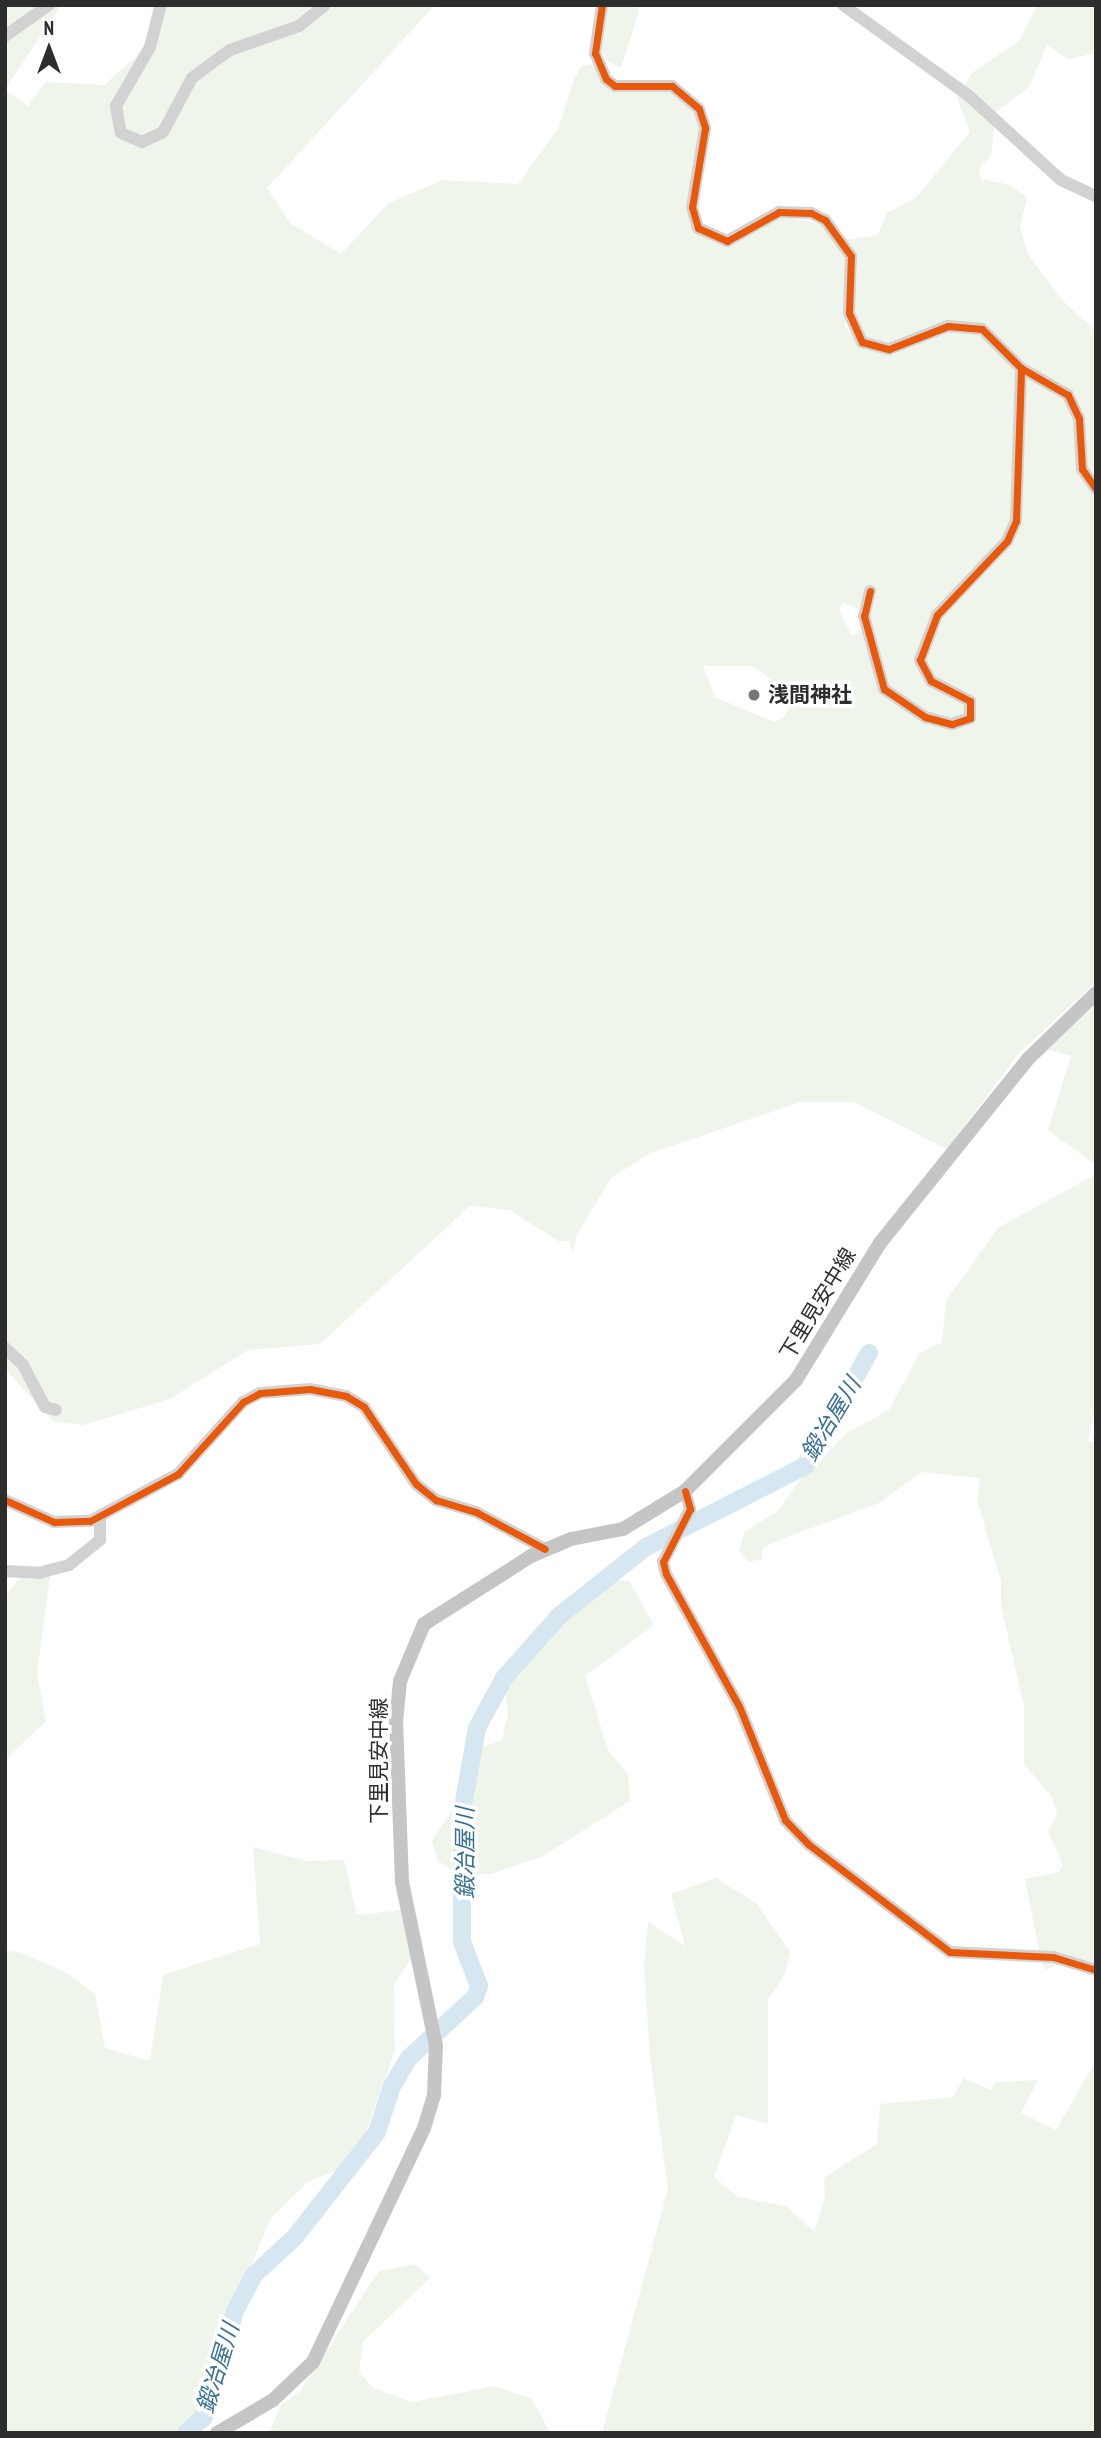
<!DOCTYPE html>
<meta charset="utf-8">
<style>
body{margin:0}
#map{position:relative;width:1101px;height:2438px;overflow:hidden;background:#fff;font-family:"PT Sans Narrow","Noto Sans JP",sans-serif}
div>[style]{position:absolute}
[style*='--x']{left:calc(var(--x)*1px);top:calc(var(--y)*1px);width:calc(var(--w)*1px);rotate:calc(var(--a)*1deg)}
.green>*{inset:0;background:#f0f5eb}
.river>*{height:18px;margin:-9px;padding:0 9px;transform-origin:9px;border-radius:9px;background:#d6e7f2}
.minor>*{height:12px;margin:-6px;padding:0 6px;transform-origin:6px;border-radius:6px;background:#d2d2d2}
.major>*{height:14px;margin:-7px;padding:0 7px;transform-origin:7px;border-radius:7px;background:#c5c5c5}
.cycleway>*{height:7px;margin:-3.5px;padding:0 3.5px;transform-origin:3.5px;border-radius:3.5px;background:#e8590c}
.dots>*{width:19px;height:19px;translate:-50% -50%;box-sizing:border-box;border:4px solid #fff;border-radius:50%}
span{translate:-50% -50%;white-space:nowrap;text-align:center;line-height:1.15;-webkit-text-stroke:7px #fff;paint-order:stroke}
.poi-label{font-size:21px;color:#2d2d2d;font-weight:700}
.left{translate:0 -50%;text-align:left}
.street-label{font-size:21px;color:#2d2d2d}
.water-label{font-size:23px;color:#387093;font-style:italic}
.frame{position:absolute;inset:0;border:7px solid #2d2d2d;pointer-events:none}
.north{position:absolute;left:14px;top:14px;width:70px;height:70px;-webkit-text-stroke:5px #fff;paint-order:stroke;rotate:0deg;font-size:19px;font-weight:700;line-height:28px;text-align:center;color:#2d2d2d}
.north::after{content:'';display:block;margin:auto;width:24px;height:32px;background:#2d2d2d;clip-path:polygon(50% 0,100% 100%,50% 72%,0 100%)}
</style>
<div id="map">
<div class="green">
<i style="clip-path:polygon(5px 5px,61px 5px,5px 89px)"></i>
<i style="clip-path:polygon(evenodd,153px 5px,435px 5px,267px 188px,290px 223px,341px 254px,389px 203px,443px 180px,518px 184px,559px 127px,575px 77px,582px 66px,593px 64px,604px 81px,682px 93px,700px 120px,696px 229px,728px 243px,780px 217px,822px 224px,846px 257px,845px 326px,858px 345px,890px 353px,949px 329px,980px 333px,1064px 399px,1074px 419px,1078px 470px,1096px 494px,1096px 982px,1020px 1052px,947px 1149px,854px 1102px,801px 1102px,651px 1153px,612px 1177px,577px 1234px,573px 1254px,569px 1241px,558px 1241px,510px 1210px,470px 1206px,320px 1344px,248px 1350px,170px 1399px,83px 1425px,54px 1422px,5px 1369px,5px 90px,28px 106px,46px 82px,104px 85px,146px 48px,153px 5px,869px 590px,863px 630px,852px 636px,839px 610px,843px 603px,859px 609px,869px 590px,153px 5px,703px 666px,752px 666px,796px 697px,783px 718px,774px 722px,715px 697px,703px 666px)"></i>
<i style="clip-path:polygon(605px 5px,637px 5px,639px 11px,621px 68px,607px 61px,600px 47px)"></i>
<i style="clip-path:polygon(1037px 5px,1096px 5px,1096px 53px,1068px 59px,1047px 45px,1029px 87px,996px 112px,991px 155px,979px 169px,981px 179px,1010px 185px,1027px 198px,1020px 226px,1028px 255px,1064px 302px,1096px 331px,1096px 485px,1089px 475px,1076px 402px,969px 322px,947px 322px,888px 345px,870px 344px,853px 314px,857px 268px,846px 240px,878px 235px,887px 213px,917px 197px,929px 182px,970px 132px,957px 98px,972px 73px,1020px 40px)"></i>
<i style="clip-path:polygon(1096px 999px,1096px 1165px,1048px 1130px,1071px 1056px,1046px 1049px)"></i>
<i style="clip-path:polygon(1096px 1174px,1096px 1404px,1088px 1442px,1096px 1442px,1096px 1972px,1065px 1961px,1046px 1970px,1041px 1961px,1025px 1879px,1059px 1872px,1063px 1865px,1048px 1831px,1057px 1815px,1052px 1797px,1024px 1764px,1024px 1707px,1001px 1605px,1001px 1581px,977px 1500px,980px 1478px,921px 1472px,879px 1503px,774px 1542px,762px 1549px,762px 1559px,748px 1562px,739px 1551px,745px 1531px,777px 1512px,800px 1480px,847px 1433px,889px 1410px,919px 1354px,942px 1342px,946px 1301px,998px 1228px)"></i>
<i style="clip-path:polygon(52px 1562px,37px 1673px,46px 1721px,5px 1760px,5px 1596px,18px 1580px)"></i>
<i style="clip-path:polygon(606px 1579px,629px 1581px,654px 1625px,585px 1676px,608px 1750px,628px 1775px,630px 1801px,543px 1856px,491px 1874px,459px 1875px,438px 1861px,432px 1841px,463px 1794px,468px 1753px,502px 1740px,508px 1714px,503px 1671px,563px 1609px)"></i>
<i style="clip-path:polygon(253px 1847px,307px 1861px,344px 1860px,357px 1915px,401px 1910px,411px 1959px,394px 1984px,395px 2051px,362px 2143px,337px 2170px,308px 2182px,271px 2218px,233px 2309px,196px 2423px,179px 2433px,5px 2433px,5px 1952px,15px 1951px,66px 1972px,95px 1994px,105px 2048px,150px 2061px,163px 1975px,260px 1944px)"></i>
<i style="clip-path:polygon(716px 1878px,757px 1904px,790px 1952px,785px 1974px,768px 2000px,768px 2124px,736px 2115px,714px 2177px,738px 2197px,786px 2206px,814px 2232px,825px 2198px,824px 2178px,877px 2144px,880px 2104px,953px 2097px,964px 2078px,991px 2090px,996px 2082px,1038px 2080px,1021px 2113px,1056px 2130px,1096px 2060px,1096px 2433px,602px 2433px,668px 2189px,650px 2058px,644px 1967px,648px 1922px,685px 1946px,671px 1894px)"></i>
<i style="clip-path:polygon(415px 2264px,430px 2278px,363px 2342px,359px 2372px,373px 2388px,412px 2402px,494px 2386px,532px 2399px,550px 2433px,269px 2433px,281px 2405px,300px 2391px,379px 2271px)"></i>
</div>
<div class="river">
<i style="--x:186;--y:2433;--w:24;--a:-42"></i>
<i style="--x:204;--y:2417;--w:110;--a:-73.7"></i>
<i style="--x:235;--y:2311;--w:41;--a:-62.2"></i>
<i style="--x:254;--y:2275;--w:56;--a:-42.8"></i>
<i style="--x:295;--y:2237;--w:133;--a:-52"></i>
<i style="--x:377;--y:2132;--w:48;--a:-71.9"></i>
<i style="--x:392;--y:2086;--w:33;--a:-59"></i>
<i style="--x:409;--y:2058;--w:90;--a:-42.7"></i>
<i style="--x:475;--y:1997;--w:12;--a:-70"></i>
<i style="--x:479;--y:1986;--w:47;--a:-111.1"></i>
<i style="--x:462;--y:1942;--w:130;--a:-90"></i>
<i style="--x:462;--y:1812;--w:85;--a:-79.9"></i>
<i style="--x:477;--y:1728;--w:57;--a:-61.6"></i>
<i style="--x:504;--y:1678;--w:83;--a:-48.4"></i>
<i style="--x:559;--y:1616;--w:111;--a:-38.4"></i>
<i style="--x:646;--y:1547;--w:178;--a:-27"></i>
<i style="--x:805;--y:1466;--w:130;--a:-60.5"></i>
</div>
<div class="minor">
<i style="--x:161;--y:5;--w:43;--a:104.7"></i>
<i style="--x:150;--y:47;--w:68;--a:120"></i>
<i style="--x:116;--y:106;--w:27;--a:80"></i>
<i style="--x:121;--y:133;--w:23;--a:23"></i>
<i style="--x:142;--y:142;--w:23;--a:-25"></i>
<i style="--x:163;--y:132;--w:61;--a:-61.8"></i>
<i style="--x:192;--y:78;--w:25;--a:-37"></i>
<i style="--x:212;--y:63;--w:22;--a:-36"></i>
<i style="--x:230;--y:50;--w:73;--a:-19.2"></i>
<i style="--x:299;--y:26;--w:33;--a:-39"></i>
<i style="--x:602;--y:5;--w:49;--a:98.3"></i>
<i style="--x:595;--y:53;--w:28;--a:67"></i>
<i style="--x:606;--y:79;--w:11;--a:38"></i>
<i style="--x:615;--y:86;--w:57;--a:0"></i>
<i style="--x:672;--y:86;--w:35;--a:40"></i>
<i style="--x:699;--y:109;--w:20;--a:72"></i>
<i style="--x:705;--y:128;--w:80;--a:99.3"></i>
<i style="--x:692;--y:207;--w:22;--a:74"></i>
<i style="--x:698;--y:228;--w:32;--a:24"></i>
<i style="--x:727;--y:241;--w:60;--a:-29.1"></i>
<i style="--x:779;--y:212;--w:32;--a:2"></i>
<i style="--x:811;--y:213;--w:16;--a:27"></i>
<i style="--x:825;--y:220;--w:44;--a:54.2"></i>
<i style="--x:851;--y:256;--w:57;--a:92"></i>
<i style="--x:849;--y:313;--w:32;--a:66"></i>
<i style="--x:862;--y:342;--w:28;--a:15"></i>
<i style="--x:889;--y:349;--w:63;--a:-21.3"></i>
<i style="--x:948;--y:326;--w:34;--a:5"></i>
<i style="--x:982;--y:329;--w:55;--a:45"></i>
<i style="--x:1021;--y:368;--w:54;--a:29.9"></i>
<i style="--x:1068;--y:395;--w:26;--a:65"></i>
<i style="--x:1079;--y:419;--w:50;--a:86.6"></i>
<i style="--x:1082;--y:469;--w:24;--a:55"></i>
<i style="--x:843;--y:5;--w:155;--a:35.8"></i>
<i style="--x:969;--y:96;--w:125;--a:42.4"></i>
<i style="--x:1061;--y:180;--w:38;--a:25"></i>
<i style="--x:5;--y:36;--w:54;--a:-35.2"></i>
<i style="--x:870;--y:591;--w:26;--a:103"></i>
<i style="--x:864;--y:616;--w:76;--a:74.7"></i>
<i style="--x:884;--y:689;--w:50;--a:34.3"></i>
<i style="--x:925;--y:717;--w:28;--a:15"></i>
<i style="--x:952;--y:724;--w:19;--a:-18"></i>
<i style="--x:970;--y:718;--w:17;--a:-90"></i>
<i style="--x:970;--y:701;--w:44;--a:-152.9"></i>
<i style="--x:931;--y:681;--w:24;--a:-118"></i>
<i style="--x:920;--y:660;--w:48;--a:-69.3"></i>
<i style="--x:937;--y:615;--w:102;--a:-46.6"></i>
<i style="--x:1007;--y:541;--w:22;--a:-66"></i>
<i style="--x:1016;--y:521;--w:153;--a:-88.1"></i>
<i style="--x:5;--y:1348;--w:25;--a:43"></i>
<i style="--x:23;--y:1365;--w:47;--a:62.4"></i>
<i style="--x:45;--y:1407;--w:11;--a:15"></i>
<i style="--x:685;--y:1491;--w:19;--a:74"></i>
<i style="--x:690;--y:1509;--w:59;--a:117"></i>
<i style="--x:663;--y:1562;--w:12;--a:76"></i>
<i style="--x:666;--y:1574;--w:151;--a:61.1"></i>
<i style="--x:739;--y:1706;--w:123;--a:68"></i>
<i style="--x:785;--y:1820;--w:33;--a:46"></i>
<i style="--x:808;--y:1844;--w:178;--a:37.3"></i>
<i style="--x:950;--y:1952;--w:103;--a:2.8"></i>
<i style="--x:1053;--y:1957;--w:45;--a:16.8"></i>
<i style="--x:5;--y:1500;--w:54;--a:24.2"></i>
<i style="--x:54;--y:1522;--w:36;--a:-2"></i>
<i style="--x:90;--y:1521;--w:100;--a:-28.1"></i>
<i style="--x:178;--y:1474;--w:97;--a:-47.9"></i>
<i style="--x:243;--y:1402;--w:19;--a:-28"></i>
<i style="--x:260;--y:1393;--w:50;--a:-4.6"></i>
<i style="--x:310;--y:1389;--w:37;--a:11"></i>
<i style="--x:346;--y:1396;--w:21;--a:31"></i>
<i style="--x:364;--y:1407;--w:93;--a:56"></i>
<i style="--x:416;--y:1484;--w:26;--a:39"></i>
<i style="--x:436;--y:1500;--w:42;--a:16.7"></i>
<i style="--x:476;--y:1512;--w:78;--a:28.2"></i>
<i style="--x:5;--y:1571;--w:34;--a:3"></i>
<i style="--x:39;--y:1573;--w:31;--a:-15"></i>
<i style="--x:69;--y:1565;--w:40;--a:-39"></i>
<i style="--x:100;--y:1540;--w:23;--a:-90"></i>
</div>
<div class="major">
<i style="--x:217;--y:2433;--w:65;--a:-30.5"></i>
<i style="--x:273;--y:2400;--w:55;--a:-43.5"></i>
<i style="--x:313;--y:2362;--w:259;--a:-64.6"></i>
<i style="--x:424;--y:2128;--w:34;--a:-73"></i>
<i style="--x:434;--y:2095;--w:49;--a:-87.7"></i>
<i style="--x:436;--y:2046;--w:167;--a:-101.7"></i>
<i style="--x:402;--y:1882;--w:160;--a:-92.1"></i>
<i style="--x:396;--y:1722;--w:41;--a:-84.4"></i>
<i style="--x:400;--y:1681;--w:62;--a:-67.2"></i>
<i style="--x:424;--y:1624;--w:127;--a:-32.4"></i>
<i style="--x:531;--y:1556;--w:43;--a:-23"></i>
<i style="--x:571;--y:1539;--w:53;--a:-10.9"></i>
<i style="--x:623;--y:1529;--w:73;--a:-31.5"></i>
<i style="--x:685;--y:1491;--w:157;--a:-45"></i>
<i style="--x:796;--y:1380;--w:161;--a:-58.5"></i>
<i style="--x:880;--y:1243;--w:238;--a:-51.2"></i>
<i style="--x:1029;--y:1058;--w:93;--a:-44.1"></i>
</div>
<div class="cycleway">
<i style="--x:602;--y:5;--w:49;--a:98.3"></i>
<i style="--x:595;--y:53;--w:28;--a:67"></i>
<i style="--x:606;--y:79;--w:11;--a:38"></i>
<i style="--x:615;--y:86;--w:57;--a:0"></i>
<i style="--x:672;--y:86;--w:35;--a:40"></i>
<i style="--x:699;--y:109;--w:20;--a:72"></i>
<i style="--x:705;--y:128;--w:80;--a:99.3"></i>
<i style="--x:692;--y:207;--w:22;--a:74"></i>
<i style="--x:698;--y:228;--w:32;--a:24"></i>
<i style="--x:727;--y:241;--w:60;--a:-29.1"></i>
<i style="--x:779;--y:212;--w:32;--a:2"></i>
<i style="--x:811;--y:213;--w:16;--a:27"></i>
<i style="--x:825;--y:220;--w:44;--a:54.2"></i>
<i style="--x:851;--y:256;--w:57;--a:92"></i>
<i style="--x:849;--y:313;--w:32;--a:66"></i>
<i style="--x:862;--y:342;--w:28;--a:15"></i>
<i style="--x:889;--y:349;--w:63;--a:-21.3"></i>
<i style="--x:948;--y:326;--w:34;--a:5"></i>
<i style="--x:982;--y:329;--w:55;--a:45"></i>
<i style="--x:1021;--y:368;--w:54;--a:29.9"></i>
<i style="--x:1068;--y:395;--w:26;--a:65"></i>
<i style="--x:1079;--y:419;--w:50;--a:86.6"></i>
<i style="--x:1082;--y:469;--w:24;--a:55"></i>
<i style="--x:870;--y:591;--w:26;--a:103"></i>
<i style="--x:864;--y:616;--w:76;--a:74.7"></i>
<i style="--x:884;--y:689;--w:50;--a:34.3"></i>
<i style="--x:925;--y:717;--w:28;--a:15"></i>
<i style="--x:952;--y:724;--w:19;--a:-18"></i>
<i style="--x:970;--y:718;--w:17;--a:-90"></i>
<i style="--x:970;--y:701;--w:44;--a:-152.9"></i>
<i style="--x:931;--y:681;--w:24;--a:-118"></i>
<i style="--x:920;--y:660;--w:48;--a:-69.3"></i>
<i style="--x:937;--y:615;--w:102;--a:-46.6"></i>
<i style="--x:1007;--y:541;--w:22;--a:-66"></i>
<i style="--x:1016;--y:521;--w:153;--a:-88.1"></i>
<i style="--x:685;--y:1491;--w:19;--a:74"></i>
<i style="--x:690;--y:1509;--w:59;--a:117"></i>
<i style="--x:663;--y:1562;--w:12;--a:76"></i>
<i style="--x:666;--y:1574;--w:151;--a:61.1"></i>
<i style="--x:739;--y:1706;--w:123;--a:68"></i>
<i style="--x:785;--y:1820;--w:33;--a:46"></i>
<i style="--x:808;--y:1844;--w:178;--a:37.3"></i>
<i style="--x:950;--y:1952;--w:103;--a:2.8"></i>
<i style="--x:1053;--y:1957;--w:45;--a:16.8"></i>
<i style="--x:5;--y:1500;--w:54;--a:24.2"></i>
<i style="--x:54;--y:1522;--w:36;--a:-2"></i>
<i style="--x:90;--y:1521;--w:100;--a:-28.1"></i>
<i style="--x:178;--y:1474;--w:97;--a:-47.9"></i>
<i style="--x:243;--y:1402;--w:19;--a:-28"></i>
<i style="--x:260;--y:1393;--w:50;--a:-4.6"></i>
<i style="--x:310;--y:1389;--w:37;--a:11"></i>
<i style="--x:346;--y:1396;--w:21;--a:31"></i>
<i style="--x:364;--y:1407;--w:93;--a:56"></i>
<i style="--x:416;--y:1484;--w:26;--a:39"></i>
<i style="--x:436;--y:1500;--w:42;--a:16.7"></i>
<i style="--x:476;--y:1512;--w:78;--a:28.2"></i>
</div>
<div class="dots">
<i style="left:754px;top:695px;background:#767676"></i>
</div>
<div class="poi-label">
<span class="left" style="left:768px;top:695px">浅間神社</span>
</div>
<div class="street-label">
<span style="left:818px;top:1304px;rotate:-59deg">下里見安中線</span>
<span style="left:379px;top:1761px;rotate:-90deg">下里見安中線</span>
</div>
<div class="water-label">
<span style="left:831px;top:1419px;rotate:-59deg">鍛冶屋川</span>
<span style="left:465px;top:1853px;rotate:-90deg">鍛冶屋川</span>
<span style="left:218px;top:2368px;rotate:-73deg">鍛冶屋川</span>
</div>
<div class="frame"></div>
<div class="north">N</div>
</div>
